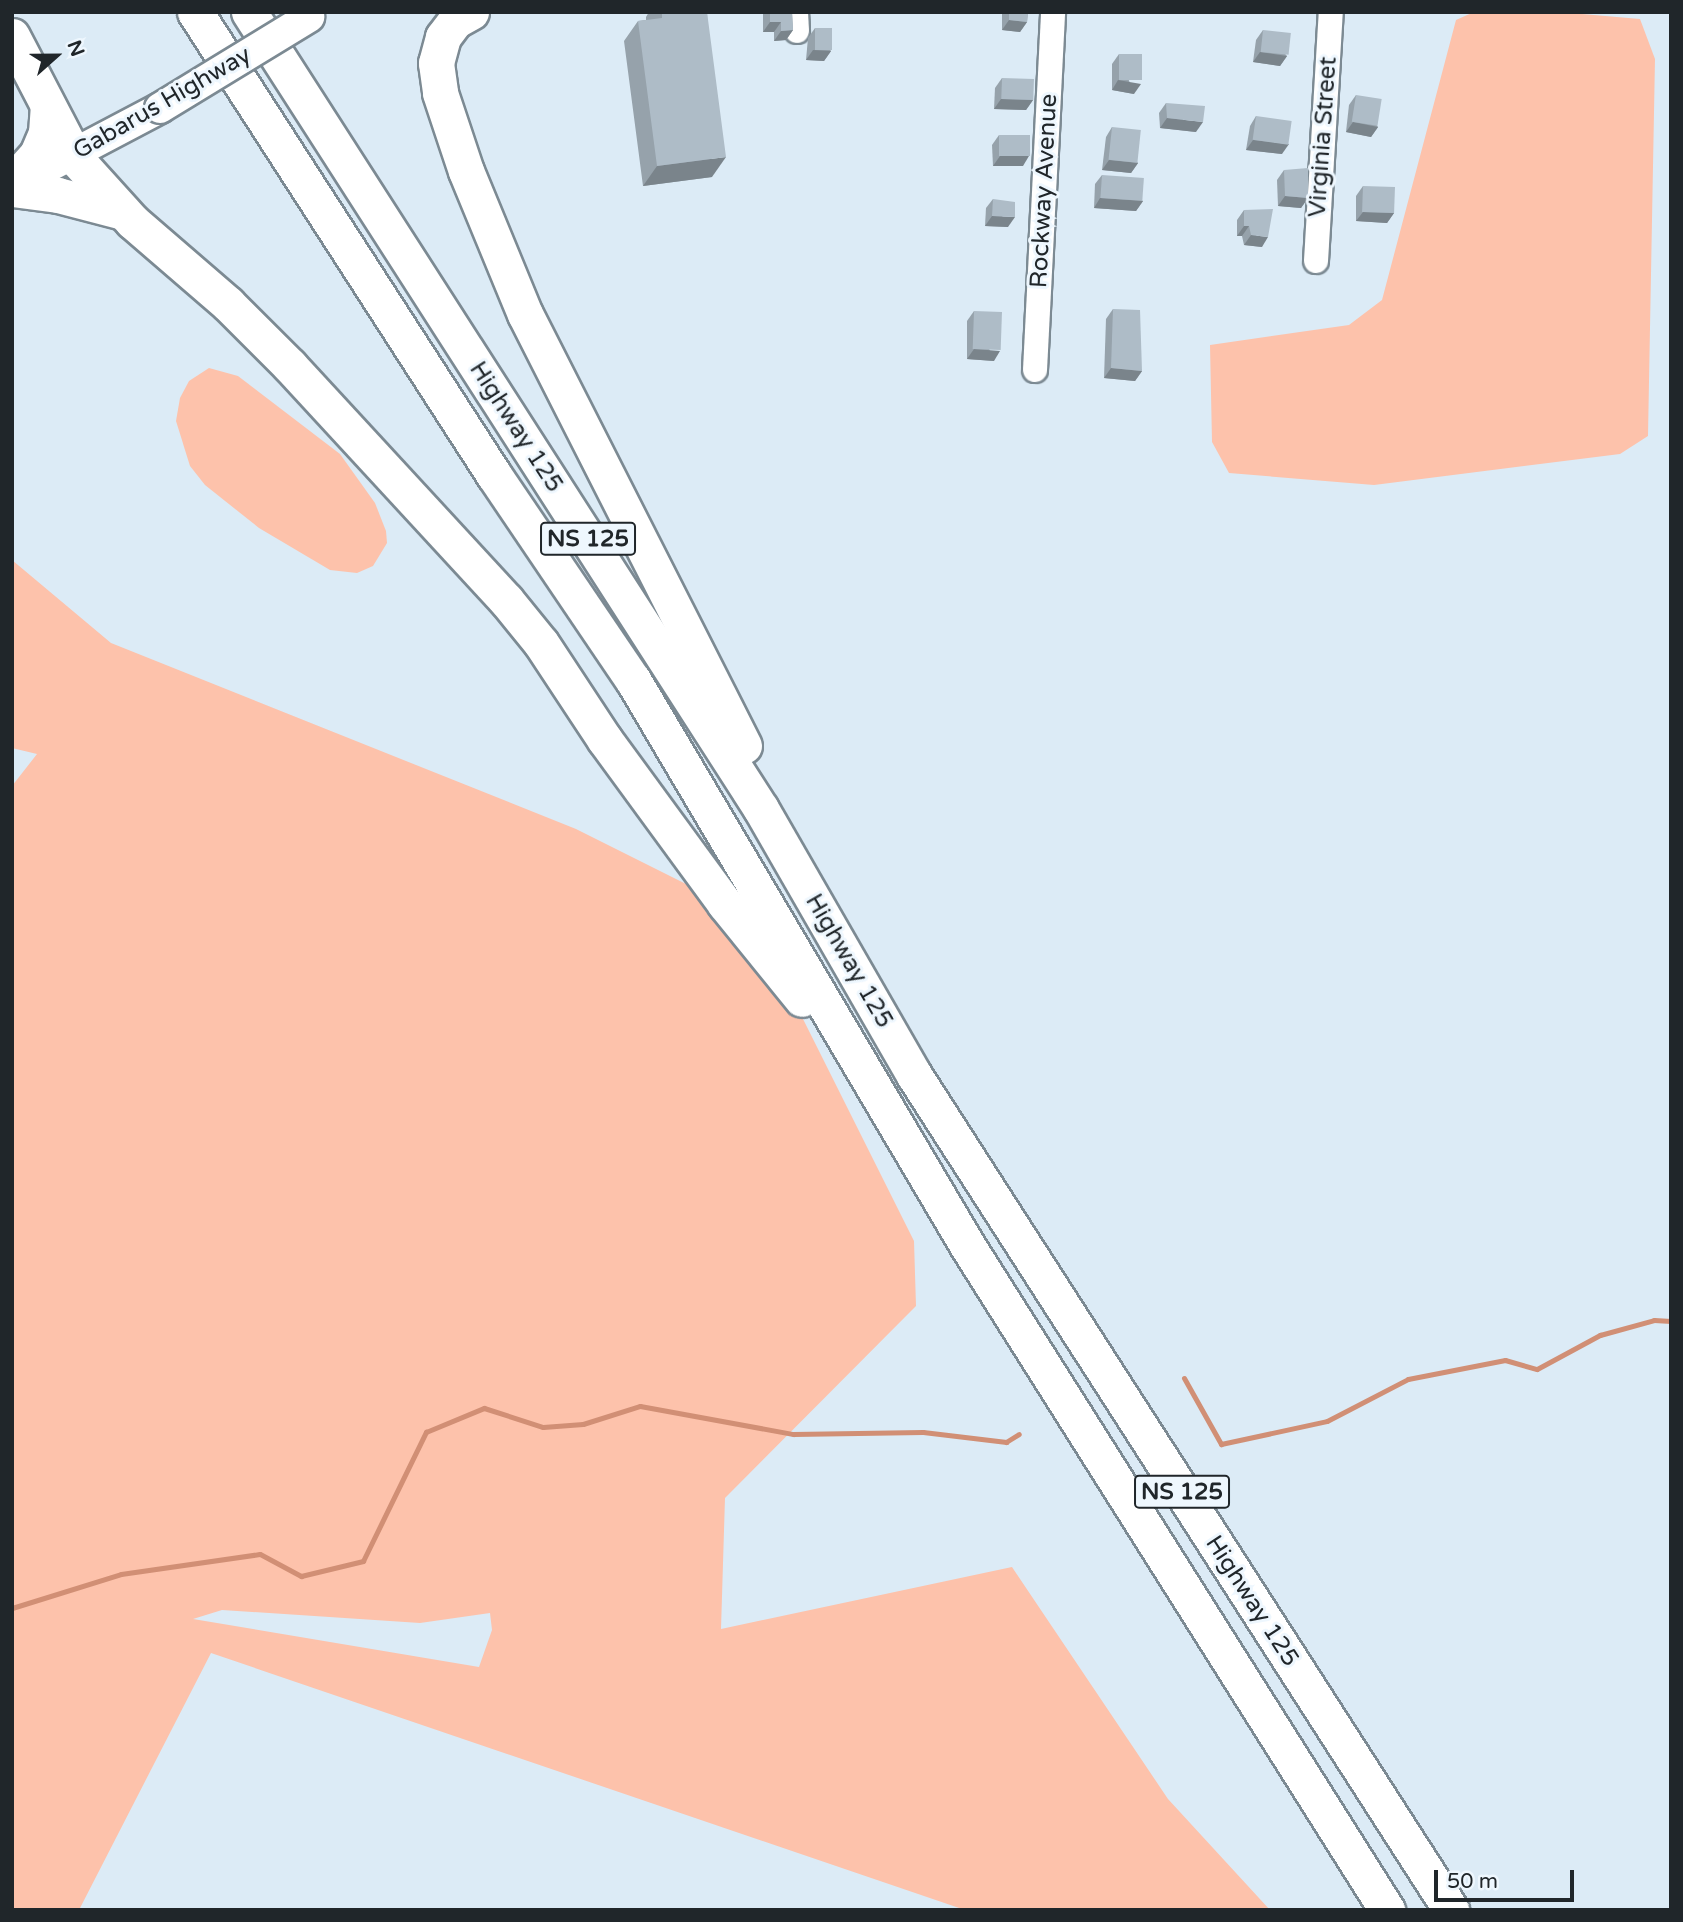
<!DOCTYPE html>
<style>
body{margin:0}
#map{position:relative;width:1683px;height:1922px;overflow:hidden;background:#dcebf6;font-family:"Varela Round",sans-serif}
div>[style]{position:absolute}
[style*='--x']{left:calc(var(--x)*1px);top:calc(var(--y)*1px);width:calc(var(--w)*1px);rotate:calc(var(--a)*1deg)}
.green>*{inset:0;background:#fdc2ab}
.stream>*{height:5px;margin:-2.5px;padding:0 2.5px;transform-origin:2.5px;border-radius:2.5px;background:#d18f75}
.roads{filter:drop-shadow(2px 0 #7c8a93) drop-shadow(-2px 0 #7c8a93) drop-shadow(0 2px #7c8a93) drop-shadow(0 -2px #7c8a93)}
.minor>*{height:24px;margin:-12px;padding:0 12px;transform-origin:12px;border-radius:12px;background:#fff}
.major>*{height:30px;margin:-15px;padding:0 15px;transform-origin:15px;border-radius:15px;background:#fff}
.highway>*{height:35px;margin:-17.5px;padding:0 17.5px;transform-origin:17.5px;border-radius:17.5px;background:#fff}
.bridges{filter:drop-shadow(2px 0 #7c8a93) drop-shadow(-2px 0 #7c8a93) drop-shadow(0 2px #7c8a93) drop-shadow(0 -2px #7c8a93)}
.major-bridge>*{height:30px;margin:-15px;padding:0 15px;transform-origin:15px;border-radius:15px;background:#fff}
.wall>*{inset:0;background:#96a2ab}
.shaded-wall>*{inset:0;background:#7a848b}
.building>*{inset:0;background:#aebcc7;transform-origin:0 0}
span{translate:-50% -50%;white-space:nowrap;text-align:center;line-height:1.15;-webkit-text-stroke:6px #eef7fe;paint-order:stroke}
.shield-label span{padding:2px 5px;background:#eef7fe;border:2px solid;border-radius:5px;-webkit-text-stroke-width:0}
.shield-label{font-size:23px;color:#20262a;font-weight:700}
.street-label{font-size:24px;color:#20262a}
.frame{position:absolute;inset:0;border:14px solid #20262a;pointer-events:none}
.north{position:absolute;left:21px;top:21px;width:70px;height:70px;-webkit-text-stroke:5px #eef7fe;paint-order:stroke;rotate:69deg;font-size:19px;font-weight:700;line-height:28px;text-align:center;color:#20262a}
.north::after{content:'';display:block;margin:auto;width:24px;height:32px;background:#20262a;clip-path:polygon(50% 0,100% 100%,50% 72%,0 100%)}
.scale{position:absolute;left:1434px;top:1870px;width:140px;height:32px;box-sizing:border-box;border:4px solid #20262a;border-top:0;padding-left:9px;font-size:21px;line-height:24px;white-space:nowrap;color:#20262a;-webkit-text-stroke:5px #eef7fe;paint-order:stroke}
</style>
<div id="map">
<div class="green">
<i style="clip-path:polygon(1474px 12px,1559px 12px,1640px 19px,1655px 59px,1648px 436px,1620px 454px,1374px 485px,1229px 473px,1212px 442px,1210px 345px,1349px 325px,1382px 300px,1456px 20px)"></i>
<i style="clip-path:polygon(209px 368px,238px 376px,340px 454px,375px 503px,386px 531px,387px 543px,373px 566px,357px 573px,330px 570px,259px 528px,205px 485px,190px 466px,176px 421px,180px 398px,189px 381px)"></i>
<i style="clip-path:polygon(evenodd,12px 560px,111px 643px,576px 829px,752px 917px,914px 1241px,916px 1306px,725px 1498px,721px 1629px,1012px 1567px,1168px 1799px,1270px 1910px,965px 1910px,211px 1653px,79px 1910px,12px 1910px,12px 786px,37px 754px,12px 748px,12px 560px,222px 1610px,420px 1623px,490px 1613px,492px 1630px,479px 1667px,193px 1619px,222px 1610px)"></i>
</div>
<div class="stream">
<i style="--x:1184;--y:1378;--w:76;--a:60.7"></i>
<i style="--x:1221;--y:1444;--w:108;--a:-12.2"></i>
<i style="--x:1327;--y:1421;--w:91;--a:-27.4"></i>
<i style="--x:1408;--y:1379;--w:99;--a:-11.1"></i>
<i style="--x:1505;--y:1360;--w:33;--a:16"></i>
<i style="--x:1537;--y:1369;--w:72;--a:-28.4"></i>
<i style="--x:1600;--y:1335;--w:56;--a:-15.5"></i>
<i style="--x:1654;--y:1320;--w:17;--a:3"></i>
<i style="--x:12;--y:1608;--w:114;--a:-17.3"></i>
<i style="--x:121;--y:1574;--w:140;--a:-8.2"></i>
<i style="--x:260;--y:1554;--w:47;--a:28.2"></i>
<i style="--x:301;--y:1576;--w:64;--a:-13.6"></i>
<i style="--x:363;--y:1561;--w:144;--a:-64"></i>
<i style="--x:426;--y:1432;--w:63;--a:-22.5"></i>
<i style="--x:484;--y:1408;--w:62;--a:17.9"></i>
<i style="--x:543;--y:1427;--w:40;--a:-4.3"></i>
<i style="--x:583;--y:1424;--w:60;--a:-17.5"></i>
<i style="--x:640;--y:1406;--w:156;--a:10.4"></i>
<i style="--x:793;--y:1434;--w:130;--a:-0.9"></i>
<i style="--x:923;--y:1432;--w:84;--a:6.9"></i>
<i style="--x:1006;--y:1442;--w:15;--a:-32"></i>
</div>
<div class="roads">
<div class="minor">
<i style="--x:796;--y:12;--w:19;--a:87"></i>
<i style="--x:1316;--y:261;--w:249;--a:-86.6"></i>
<i style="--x:1035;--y:370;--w:358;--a:-87.1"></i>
</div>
<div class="major">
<i style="--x:16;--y:184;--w:163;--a:-27.8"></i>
</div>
<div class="highway">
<i style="--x:195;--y:12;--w:551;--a:57.15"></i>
<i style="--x:494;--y:475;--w:248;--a:55.9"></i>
<i style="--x:633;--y:680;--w:656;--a:59.41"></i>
<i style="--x:967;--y:1245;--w:787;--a:57.72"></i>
<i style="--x:249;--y:12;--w:947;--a:57.28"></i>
<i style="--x:761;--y:809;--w:307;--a:60.1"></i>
<i style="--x:914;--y:1075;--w:993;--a:57.25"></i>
<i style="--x:471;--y:12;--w:18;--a:151"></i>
<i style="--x:455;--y:21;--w:20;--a:127"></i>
<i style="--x:443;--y:37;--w:27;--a:105"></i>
<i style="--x:436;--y:63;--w:30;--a:82"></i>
<i style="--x:440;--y:93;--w:82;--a:71.6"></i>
<i style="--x:466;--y:171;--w:155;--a:67.6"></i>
<i style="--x:525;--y:314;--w:484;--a:63.1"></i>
<i style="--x:12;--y:36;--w:139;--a:62.5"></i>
<i style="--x:76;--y:159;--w:84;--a:47.9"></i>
<i style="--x:132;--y:221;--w:127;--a:40.8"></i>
<i style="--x:228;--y:304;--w:88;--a:45"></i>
<i style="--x:290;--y:366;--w:318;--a:47.3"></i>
<i style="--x:506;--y:600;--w:55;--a:50.9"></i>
<i style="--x:541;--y:643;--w:116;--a:56.6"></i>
<i style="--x:605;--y:740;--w:203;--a:53.8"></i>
<i style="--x:725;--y:904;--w:122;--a:51"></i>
<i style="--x:12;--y:182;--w:38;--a:-48"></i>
<i style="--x:37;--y:154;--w:23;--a:-67"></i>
<i style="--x:46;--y:133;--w:26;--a:-86"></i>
<i style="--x:12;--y:189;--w:46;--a:7.4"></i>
<i style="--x:58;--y:195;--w:67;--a:14.7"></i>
</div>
</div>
<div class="bridges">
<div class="major-bridge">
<i style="--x:160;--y:108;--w:175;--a:-31.4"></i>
</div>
</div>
<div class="wall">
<i style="clip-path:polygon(649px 12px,707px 12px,712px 177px,643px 186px,624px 41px,638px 21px,646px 20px,646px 17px)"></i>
<i style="clip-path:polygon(763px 12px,792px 12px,793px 30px,786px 40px,774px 41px,774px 32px,763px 32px)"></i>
<i style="clip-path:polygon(1002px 12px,1028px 12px,1027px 22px,1020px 32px,1002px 30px)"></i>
<i style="clip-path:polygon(815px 28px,831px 51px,824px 61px,806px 60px,808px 38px)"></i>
<i style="clip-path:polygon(1263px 30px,1287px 56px,1280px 66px,1253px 62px,1256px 40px)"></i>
<i style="clip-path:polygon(1119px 54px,1134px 94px,1112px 90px,1112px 64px)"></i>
<i style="clip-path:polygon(1002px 78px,1033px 100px,1026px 110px,994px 109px,995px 88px)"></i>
<i style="clip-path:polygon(1356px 95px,1378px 127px,1371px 137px,1346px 132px,1349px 105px)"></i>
<i style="clip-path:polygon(1166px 103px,1196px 132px,1160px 128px,1159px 113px)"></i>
<i style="clip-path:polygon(1256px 116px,1282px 154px,1246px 150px,1250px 126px)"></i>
<i style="clip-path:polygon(1112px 127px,1138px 163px,1131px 173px,1102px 170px,1106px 137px)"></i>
<i style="clip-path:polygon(999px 135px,1023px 166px,993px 166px,992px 145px)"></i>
<i style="clip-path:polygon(1284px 170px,1308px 198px,1301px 208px,1278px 206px,1277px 180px)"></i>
<i style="clip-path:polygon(1102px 175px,1143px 201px,1136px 211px,1094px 208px,1095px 184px)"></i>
<i style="clip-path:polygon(1363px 186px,1394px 213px,1387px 223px,1356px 221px,1356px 196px)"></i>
<i style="clip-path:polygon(993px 199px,1008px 227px,985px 226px,986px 208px)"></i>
<i style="clip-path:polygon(1244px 210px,1262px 247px,1244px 245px,1242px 236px,1237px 236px,1237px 220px)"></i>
<i style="clip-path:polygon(1113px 309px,1142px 371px,1135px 381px,1104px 378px,1106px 319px)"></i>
<i style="clip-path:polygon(974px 311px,994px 361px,967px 359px,967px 321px)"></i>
</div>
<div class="shaded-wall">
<i style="clip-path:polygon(1009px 20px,1027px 22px,1020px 32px,1002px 30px)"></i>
<i style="clip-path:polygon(770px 22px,781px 22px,774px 32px,763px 32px)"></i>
<i style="clip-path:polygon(793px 30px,786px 40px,774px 41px,781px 31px)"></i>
<i style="clip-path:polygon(813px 50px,831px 51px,824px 61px,806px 60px)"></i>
<i style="clip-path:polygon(1260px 52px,1287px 56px,1280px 66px,1253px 62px)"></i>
<i style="clip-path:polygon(1118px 80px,1141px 84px,1134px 94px,1112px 90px)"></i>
<i style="clip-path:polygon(1001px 99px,1033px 100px,1026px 110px,994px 109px)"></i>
<i style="clip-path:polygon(1167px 118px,1203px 122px,1196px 132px,1160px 128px)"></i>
<i style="clip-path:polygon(1353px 122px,1378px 127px,1371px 137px,1346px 132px)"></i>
<i style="clip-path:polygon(1253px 140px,1289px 144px,1282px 154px,1246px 150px)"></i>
<i style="clip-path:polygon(1000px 156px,1029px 156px,1023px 166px,993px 166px)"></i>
<i style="clip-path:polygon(726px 157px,712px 177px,643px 186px,657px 166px)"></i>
<i style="clip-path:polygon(1109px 160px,1138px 163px,1131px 173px,1102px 170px)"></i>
<i style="clip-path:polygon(1285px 196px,1308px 198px,1301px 208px,1278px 206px)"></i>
<i style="clip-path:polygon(1100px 198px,1143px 201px,1136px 211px,1094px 208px)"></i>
<i style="clip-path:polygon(1363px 212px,1394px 213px,1387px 223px,1356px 221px)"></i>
<i style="clip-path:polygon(992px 216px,1015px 217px,1008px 227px,985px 226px)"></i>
<i style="clip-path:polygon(1244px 226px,1249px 226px,1242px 236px,1237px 236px)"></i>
<i style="clip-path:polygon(1251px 235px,1268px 237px,1262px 247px,1244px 245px)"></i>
<i style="clip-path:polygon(974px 349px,1000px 351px,994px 361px,967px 359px)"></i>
<i style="clip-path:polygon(1111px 368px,1142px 371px,1135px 381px,1104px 378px)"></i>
</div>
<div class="building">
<i style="clip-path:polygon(662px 12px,707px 12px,726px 157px,657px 166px,638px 21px,662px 18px)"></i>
<i style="clip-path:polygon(770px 12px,792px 12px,793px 30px,781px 31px,781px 22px,770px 22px)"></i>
<i style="clip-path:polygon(1009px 12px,1028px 12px,1027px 22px,1009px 20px)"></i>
<i style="left:815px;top:28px;width:17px;height:22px"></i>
<i style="left:1263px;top:30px;width:28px;height:22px;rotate:6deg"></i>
<i style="left:1119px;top:54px;width:23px;height:26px"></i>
<i style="left:1002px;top:78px;width:32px;height:21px;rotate:2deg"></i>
<i style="left:1356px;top:95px;width:26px;height:27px;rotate:9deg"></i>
<i style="clip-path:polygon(1166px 103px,1205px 106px,1203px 122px,1167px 118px)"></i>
<i style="left:1256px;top:116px;width:36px;height:24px;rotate:8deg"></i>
<i style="left:1112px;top:127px;width:29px;height:33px;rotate:6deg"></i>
<i style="left:999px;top:135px;width:31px;height:21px"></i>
<i style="clip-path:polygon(1308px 168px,1308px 198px,1285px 196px,1284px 170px)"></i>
<i style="left:1102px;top:175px;width:42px;height:23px;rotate:4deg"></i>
<i style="left:1363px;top:186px;width:32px;height:26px;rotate:2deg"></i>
<i style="clip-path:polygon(993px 199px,1015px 202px,1015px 217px,992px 216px)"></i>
<i style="clip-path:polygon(1273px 209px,1268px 237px,1251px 235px,1249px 226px,1244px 226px,1244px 210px)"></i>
<i style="clip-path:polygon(1113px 309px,1140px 310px,1142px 371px,1111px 368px)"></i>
<i style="left:974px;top:311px;width:28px;height:38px;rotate:2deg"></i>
</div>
<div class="shield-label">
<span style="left:588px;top:539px">NS 125</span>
<span style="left:1182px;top:1492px">NS 125</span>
</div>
<div class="street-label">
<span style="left:162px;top:103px;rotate:-30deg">Gabarus Highway</span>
<span style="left:1323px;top:137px;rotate:-86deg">Virginia Street</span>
<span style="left:1044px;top:191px;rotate:-87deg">Rockway Avenue</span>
<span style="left:516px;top:427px;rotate:57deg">Highway 125</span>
<span style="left:849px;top:961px;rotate:60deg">Highway 125</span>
<span style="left:1252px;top:1601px;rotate:57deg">Highway 125</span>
</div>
<div class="frame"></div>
<div class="north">N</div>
<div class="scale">50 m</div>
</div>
